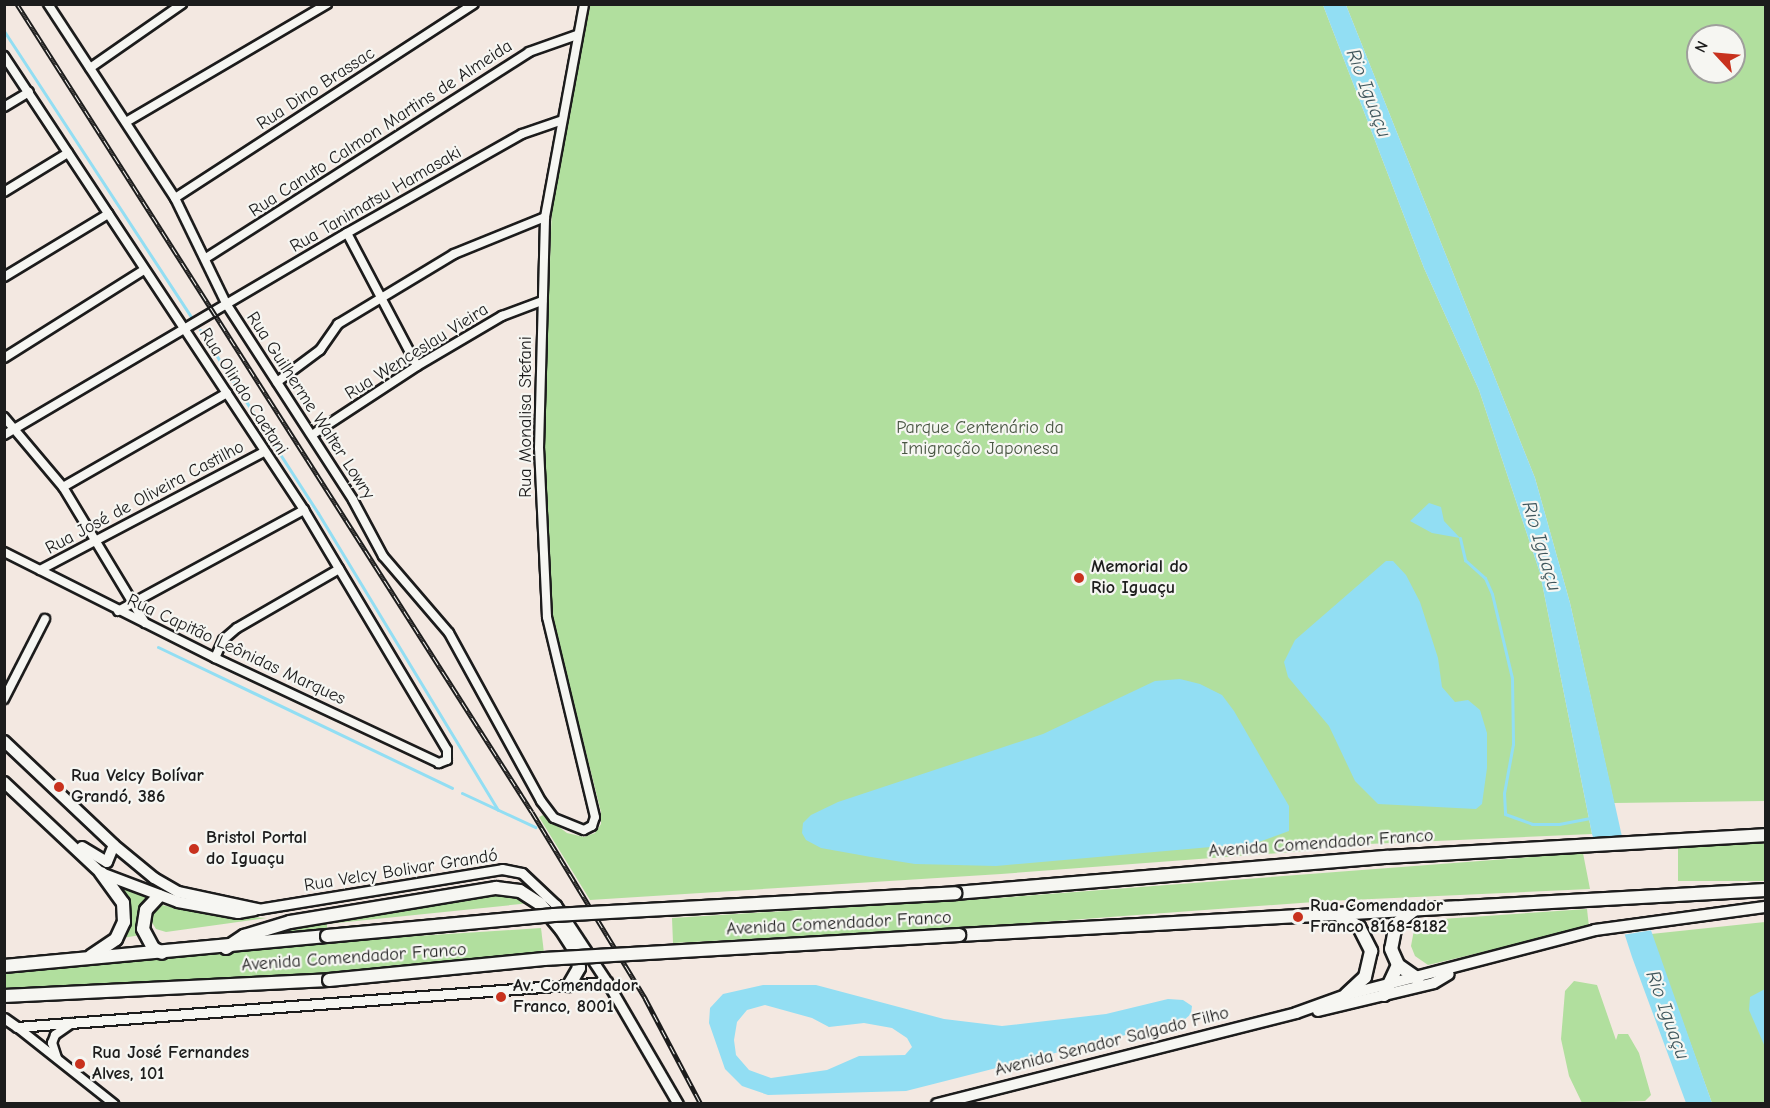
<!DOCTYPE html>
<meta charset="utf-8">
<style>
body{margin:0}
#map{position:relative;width:1770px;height:1108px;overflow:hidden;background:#f3e8e1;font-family:"Comic Neue",sans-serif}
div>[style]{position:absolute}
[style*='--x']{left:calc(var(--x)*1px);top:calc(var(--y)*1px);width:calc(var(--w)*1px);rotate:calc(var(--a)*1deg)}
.green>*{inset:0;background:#b1df9e;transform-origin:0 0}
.water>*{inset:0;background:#92def3}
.pier>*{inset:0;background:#f3e8e1}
.stream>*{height:3px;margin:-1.5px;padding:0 1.5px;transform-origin:1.5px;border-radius:1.5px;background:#92def3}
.roads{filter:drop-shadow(2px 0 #1c1c1c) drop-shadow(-2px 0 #1c1c1c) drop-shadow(0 2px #1c1c1c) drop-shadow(0 -2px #1c1c1c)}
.minor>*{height:8px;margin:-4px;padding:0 4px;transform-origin:4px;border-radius:4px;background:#f6f6f2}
.tertiary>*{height:9px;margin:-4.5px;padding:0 4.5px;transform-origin:4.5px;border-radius:4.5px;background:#f6f6f2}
.secondary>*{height:10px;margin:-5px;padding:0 5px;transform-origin:5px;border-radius:5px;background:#f6f6f2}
.trunk>*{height:12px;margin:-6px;padding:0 6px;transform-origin:6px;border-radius:6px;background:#f6f6f2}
.rail>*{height:5px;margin-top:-2.5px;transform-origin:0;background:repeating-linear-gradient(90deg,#f6f6f2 0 9px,#1c1c1c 0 18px);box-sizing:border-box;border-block:2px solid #1c1c1c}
.bridges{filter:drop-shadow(2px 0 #1c1c1c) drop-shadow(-2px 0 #1c1c1c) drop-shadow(0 2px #1c1c1c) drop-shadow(0 -2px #1c1c1c)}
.trunk-bridge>*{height:12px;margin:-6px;padding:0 6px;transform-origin:6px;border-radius:6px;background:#f6f6f2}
.dots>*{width:16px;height:16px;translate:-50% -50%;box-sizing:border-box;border:3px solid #f6f6f2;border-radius:50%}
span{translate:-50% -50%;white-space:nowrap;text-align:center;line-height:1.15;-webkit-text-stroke:4.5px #f6f6f2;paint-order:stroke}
.street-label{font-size:18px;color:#1c1c1c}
.park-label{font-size:18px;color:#495643}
.poi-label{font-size:18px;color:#1c1c1c;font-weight:700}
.left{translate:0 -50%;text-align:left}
.water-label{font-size:20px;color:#3f565c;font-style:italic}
.frame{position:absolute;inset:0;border:6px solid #1c1c1c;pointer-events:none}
.north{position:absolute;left:1686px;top:24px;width:60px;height:60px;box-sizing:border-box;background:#f6f6f2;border:2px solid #9f9f9c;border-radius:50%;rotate:296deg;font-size:16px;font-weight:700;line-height:24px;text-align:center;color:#1c1c1c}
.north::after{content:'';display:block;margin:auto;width:21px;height:27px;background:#c8321e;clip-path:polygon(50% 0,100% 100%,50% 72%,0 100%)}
</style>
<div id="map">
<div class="green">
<i style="clip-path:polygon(590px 5px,1323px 5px,1424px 268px,1479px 390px,1540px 573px,1592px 834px,1323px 846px,1305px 851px,1001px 874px,590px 900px,539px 817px,543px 815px,567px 833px,584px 837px,595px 833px,601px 824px,601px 812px,550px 609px,544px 432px,552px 205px)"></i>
<i style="clip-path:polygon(evenodd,1346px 5px,1765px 5px,1765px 801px,1614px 803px,1570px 603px,1535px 478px,1346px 5px,1698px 36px,1734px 36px,1734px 72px,1698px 72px,1698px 36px)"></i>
<i style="left:1765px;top:844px;width:37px;height:87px;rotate:90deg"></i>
<i style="clip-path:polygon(1583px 853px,1590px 889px,1328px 901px,960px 928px,673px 943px,672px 918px,997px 898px)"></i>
<i style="clip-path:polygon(119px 883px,152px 896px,139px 914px,141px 935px,122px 938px,128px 903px)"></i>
<i style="clip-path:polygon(513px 891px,531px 903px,327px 924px,327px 929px,274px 935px,272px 932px)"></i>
<i style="clip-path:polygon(162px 905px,208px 915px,267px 918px,166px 932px,156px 929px,151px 921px,153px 911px)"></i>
<i style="clip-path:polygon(1587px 909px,1589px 927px,1428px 965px,1415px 956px,1411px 946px,1414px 930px,1427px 920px)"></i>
<i style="clip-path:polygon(1765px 922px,1765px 1103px,1712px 1103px,1651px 934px)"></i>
<i style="clip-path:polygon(541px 928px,544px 953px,412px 969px,5px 989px,4px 973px,325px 942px)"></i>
<i style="clip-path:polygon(1574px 981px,1597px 985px,1616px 1040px,1618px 1034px,1628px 1034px,1639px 1053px,1651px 1095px,1645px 1101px,1582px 1103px,1569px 1076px,1561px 1039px,1565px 991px)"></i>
</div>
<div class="water">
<i style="clip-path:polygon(1323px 5px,1346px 5px,1535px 478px,1570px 603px,1629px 868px,1712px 1103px,1686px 1103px,1632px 957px,1592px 834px,1540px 573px,1479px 390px,1424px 268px)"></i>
<i style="clip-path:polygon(1429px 503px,1441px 507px,1444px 521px,1460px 538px,1432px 533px,1410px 521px)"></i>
<i style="clip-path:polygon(1386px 561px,1393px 561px,1406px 575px,1420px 602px,1438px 658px,1442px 687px,1455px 702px,1468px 700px,1480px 710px,1487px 733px,1487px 768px,1482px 804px,1476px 809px,1378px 804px,1355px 781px,1329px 726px,1288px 677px,1284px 662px,1295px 640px)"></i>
<i style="clip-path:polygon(1180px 679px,1200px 684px,1222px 695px,1234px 711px,1289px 806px,1289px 831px,1256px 843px,996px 866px,915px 864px,871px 857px,821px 848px,806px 840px,802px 833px,803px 823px,811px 815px,838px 802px,1043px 734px,1155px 681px)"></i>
<i style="clip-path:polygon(evenodd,763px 985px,816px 985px,944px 1019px,1002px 1026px,1106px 1014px,1168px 999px,1183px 1000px,1192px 1006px,1191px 1014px,1184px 1020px,906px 1091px,768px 1095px,742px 1086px,725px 1069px,709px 1023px,710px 1008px,723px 994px,763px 985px,765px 1005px,812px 1018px,829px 1027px,864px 1023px,892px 1028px,907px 1038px,912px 1047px,905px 1055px,859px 1056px,827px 1070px,771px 1078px,749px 1070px,736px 1055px,734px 1040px,737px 1022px,747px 1010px,765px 1005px)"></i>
<i style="clip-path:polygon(1765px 989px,1765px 1047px,1749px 1010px,1750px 997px)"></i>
</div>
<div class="pier">
<i style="clip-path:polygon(1626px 842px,1653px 930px,1622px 935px,1592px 844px)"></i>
</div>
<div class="stream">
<i style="--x:4;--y:31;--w:342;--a:56.8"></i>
<i style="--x:200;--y:330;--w:218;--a:57.2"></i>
<i style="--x:318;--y:513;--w:347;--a:58.8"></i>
<i style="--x:1460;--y:538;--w:23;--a:77"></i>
<i style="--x:1465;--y:560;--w:27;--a:42"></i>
<i style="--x:1485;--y:578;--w:17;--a:66"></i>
<i style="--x:1492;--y:594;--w:86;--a:76.6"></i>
<i style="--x:1512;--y:678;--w:66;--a:89.1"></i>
<i style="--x:1513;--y:744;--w:50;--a:100.4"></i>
<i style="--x:1504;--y:793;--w:21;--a:87"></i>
<i style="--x:1505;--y:814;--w:29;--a:20"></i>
<i style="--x:1532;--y:824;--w:27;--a:0"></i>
<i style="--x:1559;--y:824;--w:33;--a:-11"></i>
<i style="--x:158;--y:647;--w:326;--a:25.6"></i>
<i style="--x:462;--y:793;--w:81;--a:25"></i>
</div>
<div class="roads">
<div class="minor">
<i style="--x:48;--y:4;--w:232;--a:56.8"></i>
<i style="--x:175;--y:198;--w:119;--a:64.1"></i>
<i style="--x:227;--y:305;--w:232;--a:57.1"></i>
<i style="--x:353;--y:500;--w:64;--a:61.8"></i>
<i style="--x:383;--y:556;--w:101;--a:49.4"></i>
<i style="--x:449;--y:633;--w:192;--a:61.3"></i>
<i style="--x:541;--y:801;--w:21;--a:53"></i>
<i style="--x:554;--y:818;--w:32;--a:22"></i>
<i style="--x:584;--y:830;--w:9;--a:-27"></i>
<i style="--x:592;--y:826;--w:9;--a:-72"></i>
<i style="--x:595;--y:817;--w:206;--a:-103.5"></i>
<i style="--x:547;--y:617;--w:169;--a:-92.7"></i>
<i style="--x:539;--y:448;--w:231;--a:-88.5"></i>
<i style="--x:545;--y:217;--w:217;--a:-79.6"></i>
<i style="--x:4;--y:56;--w:544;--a:56.54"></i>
<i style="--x:304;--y:510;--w:279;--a:59.2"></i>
<i style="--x:447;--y:750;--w:10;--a:90"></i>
<i style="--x:447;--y:760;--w:9;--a:159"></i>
<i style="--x:439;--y:763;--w:247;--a:-154.9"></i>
<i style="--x:215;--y:658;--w:236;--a:-153.3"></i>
<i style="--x:90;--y:68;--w:112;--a:-34.8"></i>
<i style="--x:4;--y:107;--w:29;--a:-31"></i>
<i style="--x:126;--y:122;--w:233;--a:-30.4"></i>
<i style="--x:4;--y:192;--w:75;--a:-31.4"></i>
<i style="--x:175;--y:198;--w:356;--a:-33"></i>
<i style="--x:347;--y:233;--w:150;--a:62.2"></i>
<i style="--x:206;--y:258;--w:383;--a:-32.5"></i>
<i style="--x:529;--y:52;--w:51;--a:-19.5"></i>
<i style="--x:4;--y:277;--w:122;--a:-31.2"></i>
<i style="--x:4;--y:358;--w:165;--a:-32.2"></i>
<i style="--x:277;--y:382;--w:54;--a:-36.7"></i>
<i style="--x:320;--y:350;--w:32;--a:-55"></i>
<i style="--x:338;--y:324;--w:135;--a:-31.1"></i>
<i style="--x:454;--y:254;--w:98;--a:-22.1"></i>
<i style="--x:4;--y:417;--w:92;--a:49.9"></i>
<i style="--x:63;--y:487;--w:159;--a:58.9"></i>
<i style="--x:4;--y:435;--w:398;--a:-30.5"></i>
<i style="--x:347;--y:233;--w:201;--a:-29.5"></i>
<i style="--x:522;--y:134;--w:40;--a:-18.9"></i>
<i style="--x:312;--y:435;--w:126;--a:-33.3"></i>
<i style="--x:417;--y:366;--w:99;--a:-30.5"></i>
<i style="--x:502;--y:316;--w:43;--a:-20.6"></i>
<i style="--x:63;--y:487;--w:189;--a:-29.8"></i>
<i style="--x:40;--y:570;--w:253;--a:-27.8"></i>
<i style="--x:118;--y:611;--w:212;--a:-28.5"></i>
<i style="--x:215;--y:658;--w:20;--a:-66"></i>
<i style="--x:223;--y:640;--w:18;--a:-41"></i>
<i style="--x:237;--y:628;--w:118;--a:-30"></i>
<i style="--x:4;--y:699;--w:90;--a:-62.9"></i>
<i style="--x:17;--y:1027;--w:124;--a:38.4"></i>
<i style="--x:57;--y:1058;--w:16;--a:-108"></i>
<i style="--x:52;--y:1043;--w:9;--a:-69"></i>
<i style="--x:55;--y:1035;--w:21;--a:-35"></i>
</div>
<div class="tertiary">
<i style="--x:258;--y:909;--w:247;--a:-9.3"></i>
<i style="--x:502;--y:869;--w:20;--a:11"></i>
<i style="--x:522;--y:873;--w:47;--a:43.3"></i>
<i style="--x:556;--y:905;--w:92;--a:56.5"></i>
<i style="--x:607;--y:982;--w:141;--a:59.8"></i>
<i style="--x:4;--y:1018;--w:16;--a:35"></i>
<i style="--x:17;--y:1027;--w:592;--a:-4.36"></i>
</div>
<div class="secondary">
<i style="--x:4;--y:741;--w:151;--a:43.4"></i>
<i style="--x:114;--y:845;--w:52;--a:39.5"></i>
<i style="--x:154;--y:878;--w:28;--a:30"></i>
<i style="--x:178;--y:892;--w:82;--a:12"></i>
<i style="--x:4;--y:782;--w:133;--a:43.2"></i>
<i style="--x:101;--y:873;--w:82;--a:20.6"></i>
<i style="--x:178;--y:902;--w:61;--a:10.4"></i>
<i style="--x:238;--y:913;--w:17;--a:-10"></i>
<i style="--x:82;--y:847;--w:29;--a:31"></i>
<i style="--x:107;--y:862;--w:18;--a:-68"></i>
<i style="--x:1318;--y:1011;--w:119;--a:-13.6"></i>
<i style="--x:1434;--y:983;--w:17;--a:-31"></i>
<i style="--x:937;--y:1104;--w:370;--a:-14.2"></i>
<i style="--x:1296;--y:1013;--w:53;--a:-19.8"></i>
<i style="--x:1346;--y:995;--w:257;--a:-14.6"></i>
<i style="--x:1595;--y:930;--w:173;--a:-7.7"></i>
</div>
<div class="trunk">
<i style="--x:955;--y:893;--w:434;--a:-4.8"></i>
<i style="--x:1388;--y:857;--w:379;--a:-3.3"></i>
<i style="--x:159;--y:896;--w:19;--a:133"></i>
<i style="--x:146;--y:910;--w:19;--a:99"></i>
<i style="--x:143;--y:929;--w:21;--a:62"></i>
<i style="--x:153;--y:948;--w:10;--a:29"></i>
<i style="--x:1414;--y:910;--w:23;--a:142"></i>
<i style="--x:1396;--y:924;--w:25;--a:101"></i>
<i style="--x:1391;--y:949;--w:17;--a:66"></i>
<i style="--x:1398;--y:965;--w:24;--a:35"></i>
<i style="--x:1337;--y:914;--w:26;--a:31"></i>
<i style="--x:1359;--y:927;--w:27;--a:63"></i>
<i style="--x:1371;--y:951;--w:27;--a:103"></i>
<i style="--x:1365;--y:977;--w:26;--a:137"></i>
<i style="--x:959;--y:935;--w:808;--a:-3.19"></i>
<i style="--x:226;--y:948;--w:22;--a:-34"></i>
<i style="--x:244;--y:936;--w:48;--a:-16.9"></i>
<i style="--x:290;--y:922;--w:209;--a:-9.4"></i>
<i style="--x:496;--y:888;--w:24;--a:7"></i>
<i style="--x:520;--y:891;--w:24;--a:33"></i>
<i style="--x:540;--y:904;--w:33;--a:50"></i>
<i style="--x:561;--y:929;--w:27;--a:57"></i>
<i style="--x:576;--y:952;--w:16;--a:79"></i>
<i style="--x:579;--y:968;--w:20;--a:120"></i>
<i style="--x:91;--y:956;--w:30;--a:-34"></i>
<i style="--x:116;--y:939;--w:19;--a:-65"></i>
<i style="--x:124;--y:922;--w:19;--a:-93"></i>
<i style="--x:123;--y:903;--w:37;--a:-126"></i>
<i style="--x:4;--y:966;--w:324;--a:-5.3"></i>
<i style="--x:1384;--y:995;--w:33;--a:-65"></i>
<i style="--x:4;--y:996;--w:325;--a:-2.8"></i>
</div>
</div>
<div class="rail">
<i style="--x:17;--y:4;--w:958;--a:57.49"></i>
<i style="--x:532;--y:812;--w:218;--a:58.7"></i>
<i style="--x:645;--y:998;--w:120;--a:62.2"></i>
</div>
<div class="bridges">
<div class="trunk-bridge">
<i style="--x:327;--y:936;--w:228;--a:-5.3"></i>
<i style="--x:554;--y:915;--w:402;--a:-3.1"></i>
<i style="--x:329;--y:980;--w:216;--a:-5.6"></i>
<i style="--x:544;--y:959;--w:416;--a:-3.3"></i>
</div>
</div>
<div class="dots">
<i style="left:1079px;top:578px;background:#c8321e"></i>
<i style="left:59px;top:787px;background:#c8321e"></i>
<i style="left:194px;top:849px;background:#c8321e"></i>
<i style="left:1298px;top:917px;background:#c8321e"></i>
<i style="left:501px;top:997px;background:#c8321e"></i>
<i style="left:80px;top:1064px;background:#c8321e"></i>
</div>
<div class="street-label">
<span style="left:316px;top:89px;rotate:-33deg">Rua Dino Brassac</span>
<span style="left:381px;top:129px;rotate:-33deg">Rua Canuto Calmon Martins de Almeida</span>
<span style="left:376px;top:200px;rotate:-30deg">Rua Tanimatsu Hamasaki</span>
<span style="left:417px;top:352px;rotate:-32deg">Rua Wenceslau Vieira</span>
<span style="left:243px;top:392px;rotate:57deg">Rua Olindo Caetani</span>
<span style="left:310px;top:406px;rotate:57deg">Rua Guilherme Walter Lowry</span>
<span style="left:526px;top:417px;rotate:-90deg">Rua Monalisa Stefani</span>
<span style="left:145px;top:498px;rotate:-28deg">Rua José de Oliveira Castilho</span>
<span style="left:236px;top:650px;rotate:25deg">Rua Capitão Leônidas Marques</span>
<span style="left:1321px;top:844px;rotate:-4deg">Avenida Comendador Franco</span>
<span style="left:401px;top:871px;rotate:-9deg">Rua Velcy Bolivar Grandó</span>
<span style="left:839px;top:924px;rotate:-3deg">Avenida Comendador Franco</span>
<span style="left:354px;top:958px;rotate:-4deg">Avenida Comendador Franco</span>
<span style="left:1112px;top:1042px;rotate:-14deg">Avenida Senador Salgado Filho</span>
</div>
<div class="park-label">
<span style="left:980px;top:439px">Parque Centenário da<br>Imigração Japonesa</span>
</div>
<div class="poi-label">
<span class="left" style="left:1091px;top:578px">Memorial do<br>Rio Iguaçu</span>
<span class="left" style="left:71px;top:787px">Rua Velcy Bolívar<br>Grandó, 386</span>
<span class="left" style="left:206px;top:849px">Bristol Portal<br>do Iguaçu</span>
<span class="left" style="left:1310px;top:917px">Rua Comendador<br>Franco 8168-8182</span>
<span class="left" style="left:513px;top:997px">Av. Comendador<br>Franco, 8001</span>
<span class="left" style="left:92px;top:1064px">Rua José Fernandes<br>Alves, 101</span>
</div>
<div class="water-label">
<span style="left:1369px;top:93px;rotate:69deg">Rio Iguaçu</span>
<span style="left:1542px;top:546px;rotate:73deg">Rio Iguaçu</span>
<span style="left:1668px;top:1015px;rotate:70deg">Rio Iguaçu</span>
</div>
<div class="frame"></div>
<div class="north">N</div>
</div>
